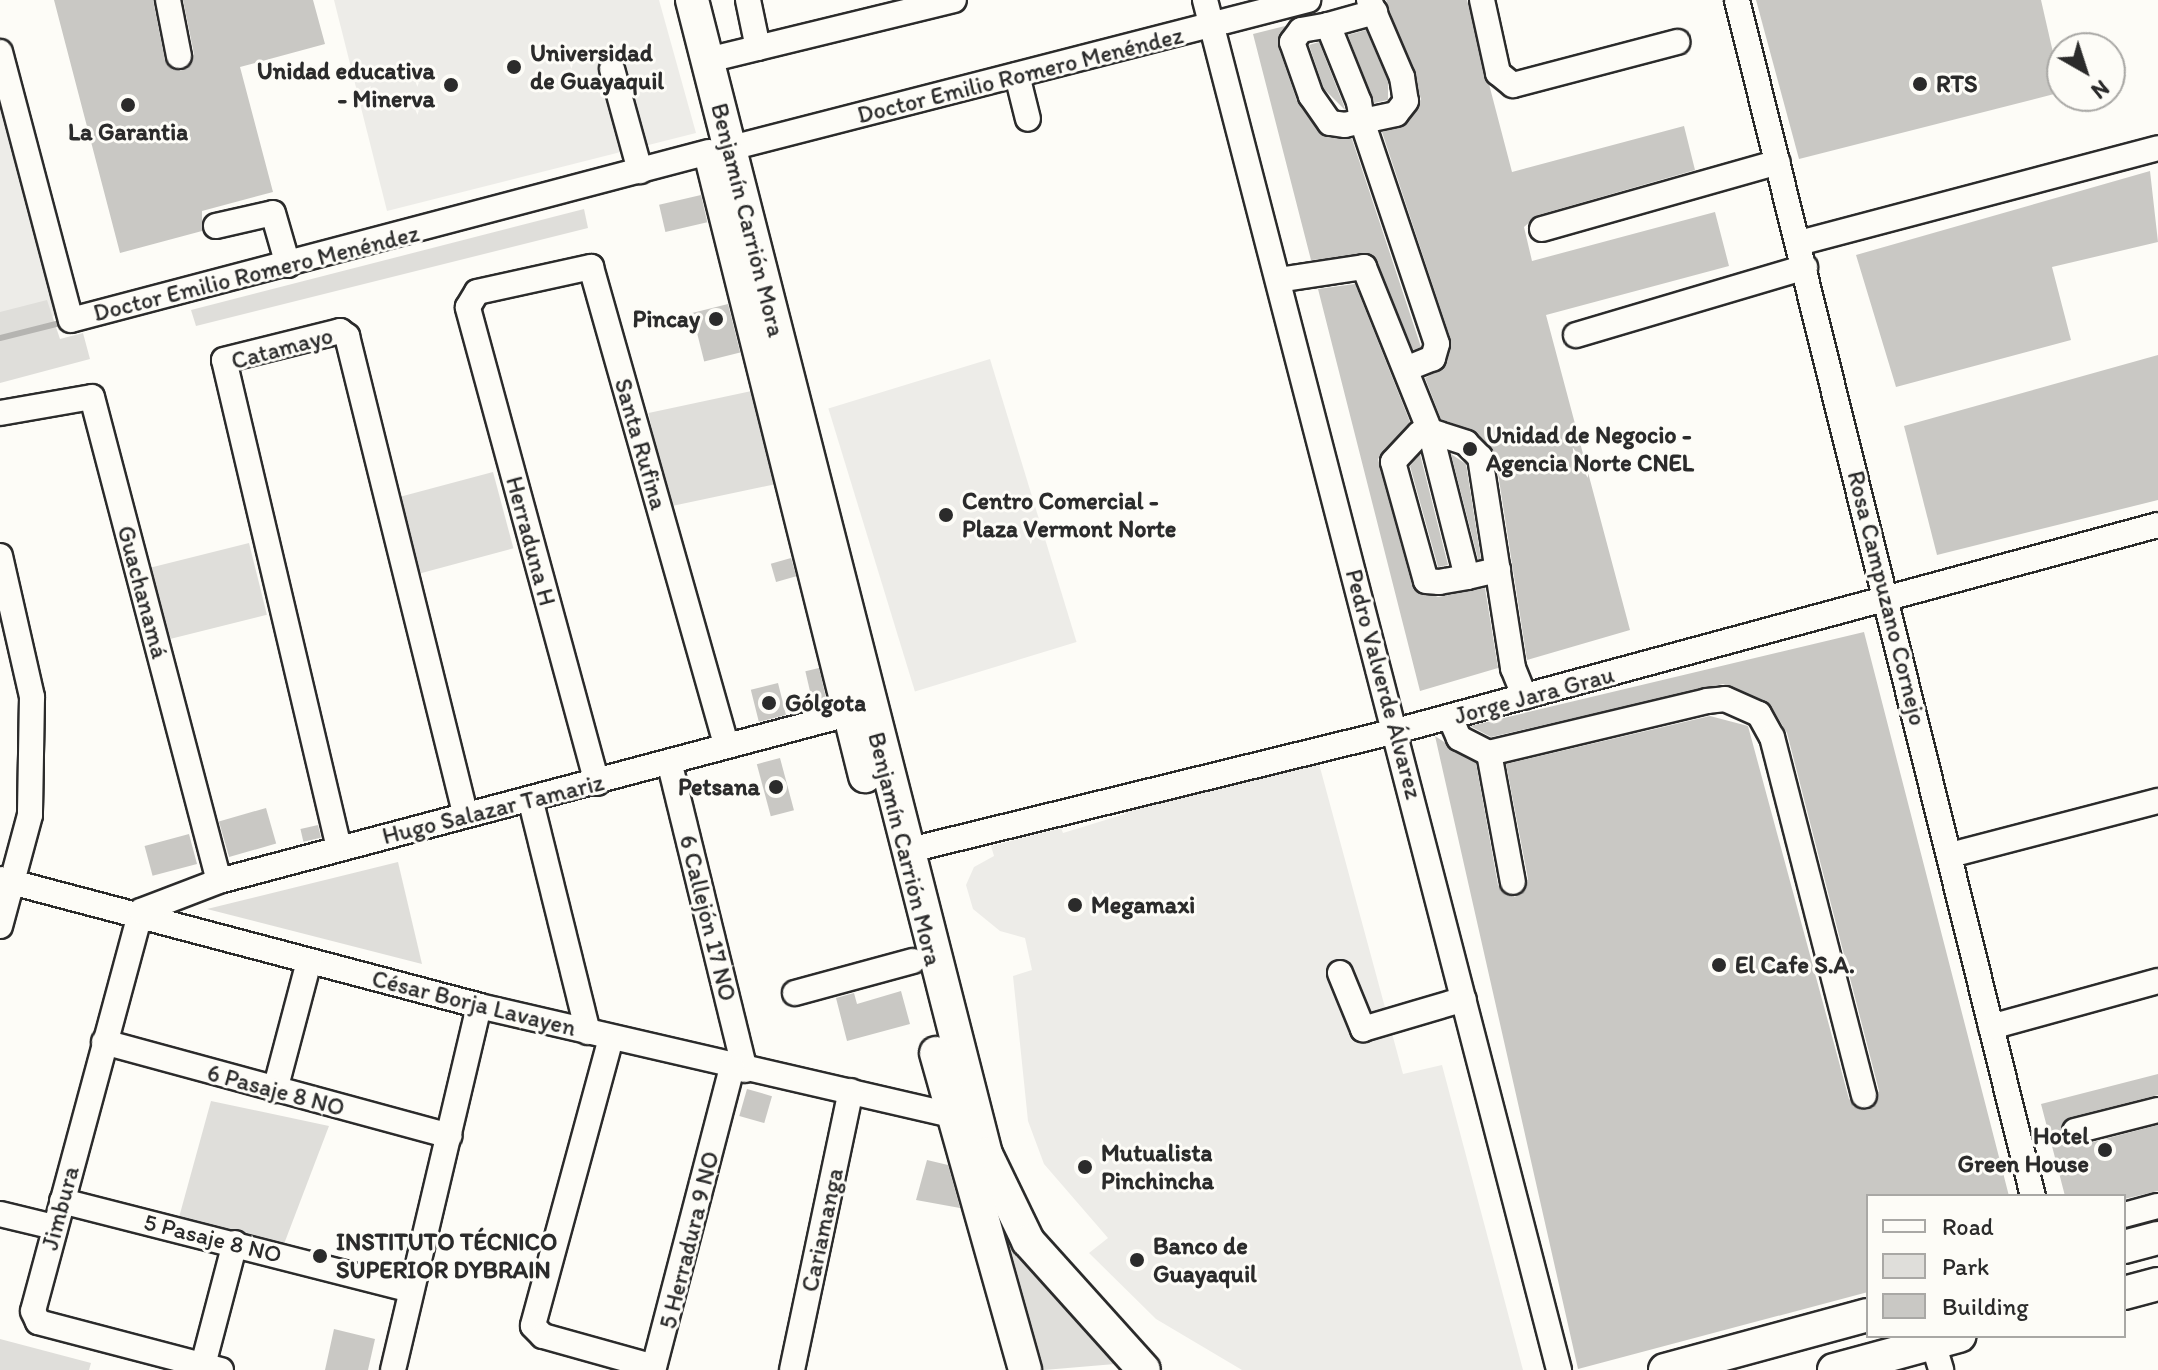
<!DOCTYPE html>
<meta charset="utf-8">
<style>
body{margin:0}
#map{position:relative;width:2158px;height:1370px;overflow:hidden;background:#fdfcf7;font-family:Itim,sans-serif}
div>[style]{position:absolute}
[style*='--x']{left:calc(var(--x)*1px);top:calc(var(--y)*1px);width:calc(var(--w)*1px);rotate:calc(var(--a)*1deg)}
.built>*{inset:0;background:#edece8;transform-origin:0 0}
.green>*{inset:0;background:#dfdeda;transform-origin:0 0}
.stream>*{height:6px;margin:-3px;padding:0 3px;transform-origin:3px;border-radius:3px;background:#b5b4b1}
.building>*{inset:0;background:#c9c8c4;transform-origin:0 0}
.roads{filter:drop-shadow(2px 0 #2b2b2b) drop-shadow(-2px 0 #2b2b2b) drop-shadow(0 2px #2b2b2b) drop-shadow(0 -2px #2b2b2b)}
.minor>*{height:24px;margin:-12px;padding:0 12px;transform-origin:12px;border-radius:12px;background:#fdfcf7}
.major>*{height:32px;margin:-16px;padding:0 16px;transform-origin:16px;border-radius:16px;background:#fdfcf7}
.dots>*{width:22px;height:22px;translate:-50% -50%;box-sizing:border-box;border:4px solid #fdfcf7;border-radius:50%}
span{translate:-50% -50%;white-space:nowrap;text-align:center;line-height:1.15;-webkit-text-stroke:6px #fdfcf7;paint-order:stroke}
.poi-label{font-size:24px;color:#2b2b2b;font-weight:700}
.left{translate:0 -50%;text-align:left}
.right{translate:-100% -50%;text-align:right}
.street-label{font-size:24px;color:#2b2b2b}
.legend{position:absolute;left:1866px;top:1194px;width:260px;height:144px;box-sizing:border-box;background:#fdfcf7;border:2px solid #a9a8a5;margin:0;padding:10px 14px;list-style:none;font-size:24px;color:#2b2b2b}
.legend li{display:flex;align-items:center;gap:16px;height:40px}
.legend b{width:40px;border:2px solid #a9a8a5}
.north{position:absolute;left:2046px;top:32px;width:80px;height:80px;box-sizing:border-box;background:#fdfcf7;border:2px solid #a9a8a5;border-radius:50%;rotate:141deg;font-size:22px;font-weight:700;line-height:32px;text-align:center;color:#2b2b2b}
.north::after{content:'';display:block;margin:auto;width:28px;height:36px;background:#2b2b2b;clip-path:polygon(50% 0,100% 100%,50% 72%,0 100%)}
</style>
<div id="map">
<div class="built">
<i style="clip-path:polygon(334px 0,659px 0,696px 133px,387px 211px)"></i>
<i style="clip-path:polygon(0 35px,68px 313px,0 329px)"></i>
<i style="left:990px;top:359px;width:296px;height:169px;rotate:73deg"></i>
<i style="clip-path:polygon(1318px 760px,1403px 1074px,1442px 1065px,1523px 1370px,1242px 1370px,1156px 1319px,1089px 1253px,1108px 1238px,1044px 1164px,1028px 1121px,1013px 976px,1032px 970px,1025px 938px,1000px 931px,973px 909px,966px 885px,974px 867px,994px 856px,991px 846px,1061px 828px,1063px 833px,1125px 814px,1124px 806px)"></i>
</div>
<div class="green">
<i style="clip-path:polygon(584px 209px,588px 228px,196px 326px,191px 310px)"></i>
<i style="clip-path:polygon(47px 300px,60px 339px,83px 333px,90px 359px,0 383px,0 312px)"></i>
<i style="left:761px;top:389px;width:96px;height:115px;rotate:78deg"></i>
<i style="left:493px;top:472px;width:79px;height:97px;rotate:75deg"></i>
<i style="left:249px;top:543px;width:74px;height:104px;rotate:76deg"></i>
<i style="clip-path:polygon(398px 862px,422px 964px,207px 909px)"></i>
<i style="clip-path:polygon(211px 1101px,329px 1126px,284px 1244px,178px 1221px)"></i>
<i style="clip-path:polygon(1000px 1224px,1115px 1358px,1115px 1364px,1044px 1370px)"></i>
<i style="clip-path:polygon(0 1339px,91px 1363px,89px 1370px,0 1370px)"></i>
</div>
<div class="stream">
<i style="--x:0;--y:338;--w:66;--a:-14"></i>
</div>
<div class="building">
<i style="clip-path:polygon(54px 0,153px 0,165px 60px,181px 71px,194px 54px,183px 0,313px 0,325px 44px,240px 67px,273px 192px,202px 211px,202px 231px,120px 253px)"></i>
<i style="clip-path:polygon(1386px 0,1467px 0,1512px 172px,1684px 126px,1695px 170px,1538px 215px,1524px 227px,1532px 261px,1715px 212px,1729px 266px,1546px 315px,1630px 630px,1527px 660px,1495px 454px,1476px 432px,1441px 419px,1425px 378px,1445px 367px,1451px 340px,1382px 132px,1407px 124px,1421px 99px)"></i>
<i style="clip-path:polygon(1756px 0,2041px 0,2062px 92px,1799px 159px)"></i>
<i style="clip-path:polygon(1285px 26px,1278px 46px,1297px 101px,1322px 135px,1352px 139px,1421px 347px,1413px 350px,1374px 256px,1311px 260px,1253px 34px)"></i>
<i style="clip-path:polygon(1366px 30px,1388px 81px,1388px 100px,1374px 103px,1348px 35px)"></i>
<i style="clip-path:polygon(1319px 42px,1344px 106px,1345px 110px,1324px 89px,1309px 45px)"></i>
<i style="clip-path:polygon(2150px 171px,2158px 242px,2052px 267px,2071px 340px,1896px 387px,1856px 255px)"></i>
<i style="left:701px;top:195px;width:28px;height:43px;rotate:77deg"></i>
<i style="clip-path:polygon(1355px 284px,1410px 422px,1378px 459px,1412px 585px,1438px 597px,1485px 588px,1498px 668px,1420px 691px,1318px 289px)"></i>
<i style="left:728px;top:304px;width:50px;height:37px;rotate:76deg"></i>
<i style="clip-path:polygon(2158px 355px,2158px 500px,1937px 555px,1904px 426px)"></i>
<i style="clip-path:polygon(1420px 454px,1448px 565px,1438px 567px,1410px 466px)"></i>
<i style="clip-path:polygon(1451px 454px,1466px 464px,1481px 559px,1478px 559px)"></i>
<i style="left:791px;top:558px;width:19px;height:21px;rotate:74deg"></i>
<i style="clip-path:polygon(1864px 632px,2009px 1196px,1868px 1196px,1868px 1292px,1578px 1369px,1435px 736px,1476px 763px,1498px 885px,1515px 897px,1528px 879px,1506px 764px,1710px 716px,1748px 726px,1849px 1099px,1867px 1110px,1879px 1091px,1787px 733px,1771px 706px,1723px 684px,1491px 737px,1470px 726px)"></i>
<i style="left:819px;top:668px;width:36px;height:14px;rotate:77deg"></i>
<i style="left:778px;top:683px;width:33px;height:28px;rotate:76deg"></i>
<i style="left:780px;top:758px;width:54px;height:24px;rotate:75deg"></i>
<i style="left:266px;top:808px;width:37px;height:49px;rotate:74deg"></i>
<i style="left:318px;top:825px;width:13px;height:18px;rotate:77deg"></i>
<i style="left:189px;top:834px;width:31px;height:46px;rotate:75deg"></i>
<i style="clip-path:polygon(901px 991px,910px 1024px,847px 1041px,836px 998px,854px 993px,857px 1004px)"></i>
<i style="clip-path:polygon(2158px 1074px,2158px 1095px,2071px 1117px,2060px 1134px,2078px 1146px,2158px 1125px,2158px 1191px,2124px 1199px,2065px 1196px,2041px 1104px)"></i>
<i style="left:747px;top:1089px;width:26px;height:28px;rotate:16deg"></i>
<i style="clip-path:polygon(927px 1160px,948px 1165px,960px 1208px,916px 1200px)"></i>
<i style="clip-path:polygon(334px 1329px,375px 1339px,368px 1370px,325px 1370px)"></i>
</div>
<div class="roads">
<div class="minor">
<i style="--x:168;--y:0;--w:57;--a:78.9"></i>
<i style="--x:748;--y:0;--w:49;--a:78.2"></i>
<i style="--x:1205;--y:0;--w:1415;--a:75.51"></i>
<i style="--x:1369;--y:0;--w:84;--a:66.8"></i>
<i style="--x:1402;--y:77;--w:24;--a:81"></i>
<i style="--x:1406;--y:101;--w:16;--a:128"></i>
<i style="--x:1396;--y:114;--w:35;--a:168"></i>
<i style="--x:1362;--y:121;--w:17;--a:167"></i>
<i style="--x:1345;--y:125;--w:15;--a:-172"></i>
<i style="--x:1330;--y:123;--w:33;--a:-125"></i>
<i style="--x:1311;--y:96;--w:57;--a:-109.4"></i>
<i style="--x:1292;--y:42;--w:15;--a:-53"></i>
<i style="--x:1301;--y:30;--w:27;--a:-10"></i>
<i style="--x:1328;--y:25;--w:83;--a:68.1"></i>
<i style="--x:1359;--y:102;--w:19;--a:81"></i>
<i style="--x:1362;--y:121;--w:235;--a:71.4"></i>
<i style="--x:1437;--y:344;--w:15;--a:106"></i>
<i style="--x:1433;--y:358;--w:29;--a:158"></i>
<i style="--x:1482;--y:0;--w:75;--a:77.6"></i>
<i style="--x:1498;--y:73;--w:19;--a:39"></i>
<i style="--x:1513;--y:85;--w:170;--a:-14.7"></i>
<i style="--x:1737;--y:0;--w:1232;--a:76.1"></i>
<i style="--x:1328;--y:25;--w:49;--a:-15.5"></i>
<i style="--x:0;--y:52;--w:277;--a:75.2"></i>
<i style="--x:71;--y:320;--w:660;--a:-14.75"></i>
<i style="--x:708;--y:60;--w:253;--a:-13.7"></i>
<i style="--x:612;--y:69;--w:106;--a:74.6"></i>
<i style="--x:1017;--y:75;--w:45;--a:76"></i>
<i style="--x:731;--y:148;--w:596;--a:-14.39"></i>
<i style="--x:216;--y:226;--w:58;--a:-12.8"></i>
<i style="--x:273;--y:213;--w:54;--a:73.9"></i>
<i style="--x:1542;--y:229;--w:245;--a:-15.8"></i>
<i style="--x:1799;--y:243;--w:371;--a:-14.8"></i>
<i style="--x:1278;--y:280;--w:87;--a:-8.6"></i>
<i style="--x:1364;--y:267;--w:177;--a:68.1"></i>
<i style="--x:1430;--y:431;--w:38;--a:18"></i>
<i style="--x:1466;--y:443;--w:20;--a:45"></i>
<i style="--x:1480;--y:457;--w:214;--a:81.1"></i>
<i style="--x:1513;--y:668;--w:31;--a:68"></i>
<i style="--x:1576;--y:335;--w:239;--a:-16.5"></i>
<i style="--x:0;--y:413;--w:93;--a:-9.9"></i>
<i style="--x:92;--y:397;--w:500;--a:75.3"></i>
<i style="--x:0;--y:556;--w:145;--a:77.2"></i>
<i style="--x:32;--y:697;--w:118;--a:91"></i>
<i style="--x:30;--y:815;--w:115;--a:105.1"></i>
<i style="--x:1467;--y:577;--w:151;--a:-104.2"></i>
<i style="--x:1430;--y:431;--w:11;--a:165"></i>
<i style="--x:1419;--y:434;--w:38;--a:133"></i>
<i style="--x:1393;--y:462;--w:123;--a:74.5"></i>
<i style="--x:1426;--y:581;--w:13;--a:4"></i>
<i style="--x:1439;--y:582;--w:28;--a:-10"></i>
<i style="--x:1467;--y:577;--w:32;--a:-13"></i>
<i style="--x:1450;--y:717;--w:23;--a:67"></i>
<i style="--x:1459;--y:738;--w:34;--a:27"></i>
<i style="--x:1489;--y:753;--w:224;--a:-13.4"></i>
<i style="--x:1707;--y:701;--w:18;--a:-6"></i>
<i style="--x:1725;--y:699;--w:37;--a:24"></i>
<i style="--x:1759;--y:714;--w:26;--a:61"></i>
<i style="--x:1772;--y:737;--w:370;--a:75.6"></i>
<i style="--x:1489;--y:753;--w:131;--a:79.5"></i>
<i style="--x:670;--y:765;--w:314;--a:76.2"></i>
<i style="--x:597;--y:783;--w:493;--a:-105.2"></i>
<i style="--x:468;--y:307;--w:17;--a:-59"></i>
<i style="--x:477;--y:292;--w:117;--a:-12.4"></i>
<i style="--x:591;--y:267;--w:496;--a:74.2"></i>
<i style="--x:531;--y:802;--w:237;--a:76.1"></i>
<i style="--x:339;--y:848;--w:501;--a:-103.26"></i>
<i style="--x:224;--y:360;--w:120;--a:-14"></i>
<i style="--x:340;--y:331;--w:9;--a:36"></i>
<i style="--x:347;--y:336;--w:492;--a:76.1"></i>
<i style="--x:906;--y:851;--w:504;--a:-13.76"></i>
<i style="--x:1396;--y:731;--w:789;--a:-15.13"></i>
<i style="--x:1950;--y:855;--w:215;--a:-14.6"></i>
<i style="--x:0;--y:879;--w:496;--a:14.8"></i>
<i style="--x:479;--y:1006;--w:484;--a:13"></i>
<i style="--x:1340;--y:973;--w:61;--a:67.7"></i>
<i style="--x:1363;--y:1029;--w:105;--a:-16.5"></i>
<i style="--x:795;--y:993;--w:122;--a:-15.2"></i>
<i style="--x:1991;--y:1027;--w:173;--a:-15.4"></i>
<i style="--x:611;--y:1038;--w:298;--a:105.2"></i>
<i style="--x:533;--y:1326;--w:14;--a:45"></i>
<i style="--x:543;--y:1336;--w:115;--a:15.6"></i>
<i style="--x:654;--y:1367;--w:309;--a:-75.4"></i>
<i style="--x:104;--y:1042;--w:358;--a:15.2"></i>
<i style="--x:275;--y:1090;--w:133;--a:-75.2"></i>
<i style="--x:2075;--y:1131;--w:86;--a:-14.2"></i>
<i style="--x:62;--y:1201;--w:359;--a:14.3"></i>
<i style="--x:0;--y:1214;--w:56;--a:13.5"></i>
<i style="--x:2124;--y:1215;--w:35;--a:-15"></i>
<i style="--x:1933;--y:1343;--w:28;--a:73"></i>
<i style="--x:203;--y:1365;--w:126;--a:-75.3"></i>
<i style="--x:221;--y:1370;--w:189;--a:-165.3"></i>
<i style="--x:38;--y:1322;--w:12;--a:-114"></i>
<i style="--x:33;--y:1311;--w:414;--a:-74.9"></i>
<i style="--x:141;--y:911;--w:84;--a:-21"></i>
<i style="--x:219;--y:881;--w:651;--a:-14.87"></i>
<i style="--x:393;--y:1370;--w:374;--a:-76.7"></i>
<i style="--x:792;--y:1370;--w:285;--a:-78.1"></i>
</div>
<div class="major">
<i style="--x:692;--y:0;--w:1191;--a:75.71"></i>
<i style="--x:986;--y:1154;--w:97;--a:64.2"></i>
<i style="--x:1028;--y:1241;--w:173;--a:48"></i>
<i style="--x:712;--y:161;--w:634;--a:76.03"></i>
<i style="--x:936;--y:1053;--w:329;--a:74.3"></i>
<i style="--x:2124;--y:1247;--w:35;--a:-15"></i>
<i style="--x:2124;--y:1293;--w:35;--a:-15"></i>
<i style="--x:1665;--y:1370;--w:210;--a:-15.2"></i>
<i style="--x:1834;--y:1370;--w:130;--a:-15.2"></i>
</div>
</div>
<div class="dots">
<i style="left:514px;top:67px;background:#2b2b2b"></i>
<i style="left:1920px;top:84px;background:#2b2b2b"></i>
<i style="left:451px;top:85px;background:#2b2b2b"></i>
<i style="left:128px;top:105px;background:#2b2b2b"></i>
<i style="left:716px;top:319px;background:#2b2b2b"></i>
<i style="left:1470px;top:449px;background:#2b2b2b"></i>
<i style="left:946px;top:515px;background:#2b2b2b"></i>
<i style="left:769px;top:703px;background:#2b2b2b"></i>
<i style="left:776px;top:787px;background:#2b2b2b"></i>
<i style="left:1075px;top:905px;background:#2b2b2b"></i>
<i style="left:1719px;top:965px;background:#2b2b2b"></i>
<i style="left:2105px;top:1150px;background:#2b2b2b"></i>
<i style="left:1085px;top:1167px;background:#2b2b2b"></i>
<i style="left:320px;top:1256px;background:#2b2b2b"></i>
<i style="left:1137px;top:1260px;background:#2b2b2b"></i>
</div>
<div class="poi-label">
<span class="left" style="left:530px;top:67px">Universidad<br>de Guayaquil</span>
<span class="right" style="left:435px;top:85px">Unidad educativa<br>- Minerva</span>
<span class="left" style="left:1936px;top:84px">RTS</span>
<span style="left:128px;top:132px">La Garantia</span>
<span class="right" style="left:700px;top:319px">Pincay</span>
<span class="left" style="left:1486px;top:449px">Unidad de Negocio -<br>Agencia Norte CNEL</span>
<span class="left" style="left:962px;top:515px">Centro Comercial -<br>Plaza Vermont Norte</span>
<span class="left" style="left:785px;top:703px">Gólgota</span>
<span class="right" style="left:760px;top:787px">Petsana</span>
<span class="left" style="left:1091px;top:905px">Megamaxi</span>
<span class="left" style="left:1735px;top:965px">El Cafe S.A.</span>
<span class="right" style="left:2089px;top:1150px">Hotel<br>Green House</span>
<span class="left" style="left:1101px;top:1167px">Mutualista<br>Pinchincha</span>
<span class="left" style="left:336px;top:1256px">INSTITUTO TÉCNICO<br>SUPERIOR DYBRAIN</span>
<span class="left" style="left:1153px;top:1260px">Banco de<br>Guayaquil</span>
</div>
<div class="street-label">
<span style="left:1020px;top:75px;rotate:-14deg">Doctor Emilio Romero Menéndez</span>
<span style="left:748px;top:220px;rotate:76deg">Benjamín Carrión Mora</span>
<span style="left:256px;top:273px;rotate:-14deg">Doctor Emilio Romero Menéndez</span>
<span style="left:282px;top:348px;rotate:-15deg">Catamayo</span>
<span style="left:641px;top:444px;rotate:74deg">Santa Rufina</span>
<span style="left:531px;top:541px;rotate:75deg">Herraduna H</span>
<span style="left:143px;top:592px;rotate:75deg">Guachanamá</span>
<span style="left:1887px;top:598px;rotate:76deg">Rosa Campuzano Cornejo</span>
<span style="left:1384px;top:684px;rotate:75deg">Pedro Valverde Álvarez</span>
<span style="left:1534px;top:695px;rotate:-15deg">Jorge Jara Grau</span>
<span style="left:493px;top:809px;rotate:-14deg">Hugo Salazar Tamariz</span>
<span style="left:905px;top:849px;rotate:76deg">Benjamín Carrión Mora</span>
<span style="left:708px;top:918px;rotate:76deg">6 Callejón 17 NO</span>
<span style="left:474px;top:1003px;rotate:14deg">César Borja Lavayen</span>
<span style="left:276px;top:1090px;rotate:15deg">6 Pasaje 8 NO</span>
<span style="left:60px;top:1208px;rotate:-75deg">Jimbura</span>
<span style="left:822px;top:1230px;rotate:-78deg">Cariamanga</span>
<span style="left:213px;top:1238px;rotate:14deg">5 Pasaje 8 NO</span>
<span style="left:689px;top:1240px;rotate:-76deg">5 Herradura 9 NO</span>
</div>
<ul class="legend">
<li><b style="height:10px;background:#fdfcf7"></b>Road</li>
<li><b style="height:22px;background:#dfdeda"></b>Park</li>
<li><b style="height:22px;background:#c9c8c4"></b>Building</li>
</ul>
<div class="north">N</div>
</div>
